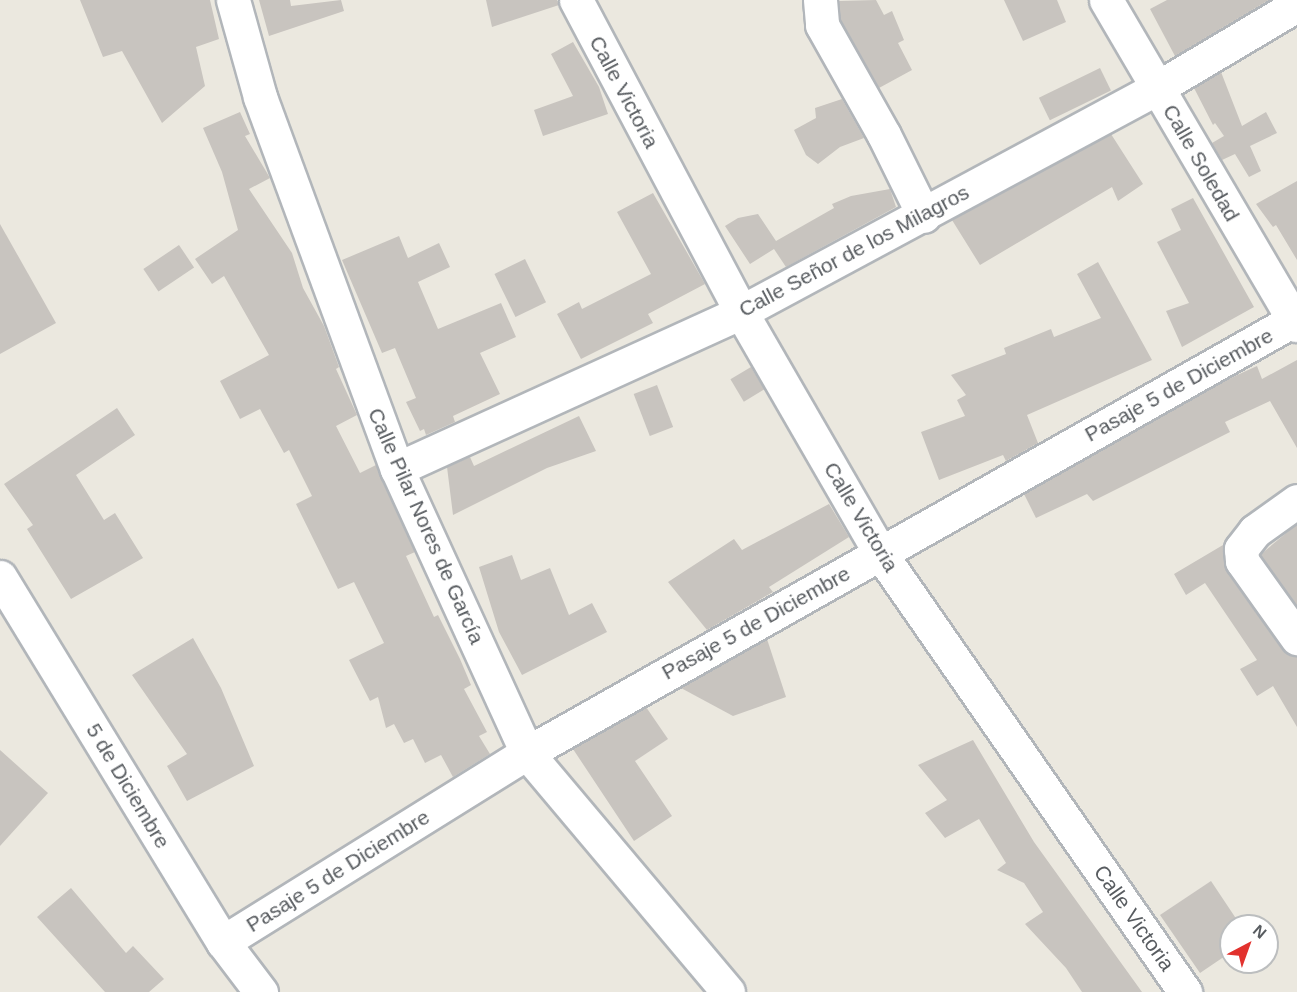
<!DOCTYPE html>
<meta charset="utf-8">
<style>
body{margin:0}
#map{position:relative;width:1297px;height:992px;overflow:hidden;background:#ebe8df;font-family:Helvetica,sans-serif}
div>[style]{position:absolute}
[style*='--x']{left:calc(var(--x)*1px);top:calc(var(--y)*1px);width:calc(var(--w)*1px);rotate:calc(var(--a)*1deg)}
.building>*{inset:0;background:#c8c4bf;transform-origin:0 0}
.roads{filter:drop-shadow(2px 0 #b2b6ba) drop-shadow(-2px 0 #b2b6ba) drop-shadow(0 2px #b2b6ba) drop-shadow(0 -2px #b2b6ba)}
.minor>*{height:33px;margin:-16.5px;padding:0 16.5px;transform-origin:16.5px;border-radius:16.5px;background:#fff}
span{translate:-50% -50%;white-space:nowrap;text-align:center;line-height:1.15;-webkit-text-stroke:5px #fff;paint-order:stroke}
.street-label{font-size:21px;color:#585c60}
.north{position:absolute;left:1219px;top:914px;width:60px;height:60px;box-sizing:border-box;background:#fff;border:2px solid #bcbebf;border-radius:50%;rotate:41deg;font-size:16px;font-weight:700;line-height:24px;text-align:center;color:#585c60}
.north::after{content:'';display:block;margin:auto;width:21px;height:27px;background:#e2322e;clip-path:polygon(50% 0,100% 100%,50% 72%,0 100%)}
</style>
<div id="map">
<div class="building">
<i style="clip-path:polygon(80px 0,210px 0,219px 39px,196px 47px,205px 86px,162px 123px,122px 51px,103px 57px)"></i>
<i style="clip-path:polygon(259px 0,290px 0,291px 6px,341px 0,344px 11px,269px 36px)"></i>
<i style="clip-path:polygon(486px 0,557px 0,559px 5px,492px 27px)"></i>
<i style="clip-path:polygon(876px 0,884px 15px,892px 11px,904px 40px,898px 43px,912px 70px,879px 88px,840px 19px,839px 1px)"></i>
<i style="clip-path:polygon(1004px 0,1057px 0,1066px 22px,1023px 41px)"></i>
<i style="clip-path:polygon(1167px 0,1269px 0,1175px 56px,1150px 9px)"></i>
<i style="clip-path:polygon(573px 42px,599px 87px,608px 114px,543px 136px,534px 110px,573px 96px,551px 54px)"></i>
<i style="left:1100px;top:68px;width:25px;height:68px;rotate:64deg"></i>
<i style="clip-path:polygon(1221px 72px,1242px 126px,1266px 112px,1277px 133px,1250px 146px,1261px 171px,1249px 177px,1235px 154px,1222px 160px,1212px 143px,1224px 136px,1215px 123px,1213px 125px,1194px 88px)"></i>
<i style="clip-path:polygon(842px 99px,864px 138px,840px 147px,818px 164px,806px 155px,794px 130px,816px 118px,815px 108px)"></i>
<i style="clip-path:polygon(240px 112px,250px 134px,245px 136px,270px 178px,249px 189px,292px 253px,303px 288px,324px 326px,339px 367px,336px 369px,357px 415px,336px 426px,360px 473px,376px 465px,415px 552px,406px 556px,434px 617px,438px 615px,460px 659px,471px 685px,464px 689px,487px 732px,479px 736px,490px 754px,453px 777px,441px 755px,425px 763px,413px 739px,404px 743px,394px 724px,386px 728px,378px 697px,370px 701px,349px 660px,384px 643px,354px 582px,338px 589px,296px 504px,312px 496px,289px 450px,284px 453px,260px 409px,240px 419px,220px 381px,269px 355px,224px 276px,212px 284px,195px 259px,238px 230px,222px 172px,203px 128px)"></i>
<i style="clip-path:polygon(1111px 134px,1143px 184px,1118px 201px,1112px 187px,980px 265px,952px 220px)"></i>
<i style="clip-path:polygon(1297px 181px,1297px 260px,1276px 225px,1273px 227px,1256px 204px)"></i>
<i style="clip-path:polygon(890px 189px,896px 207px,786px 267px,774px 249px,750px 264px,725px 226px,738px 218px,758px 214px,776px 241px,834px 208px,832px 204px,851px 196px)"></i>
<i style="clip-path:polygon(653px 193px,705px 284px,648px 314px,653px 323px,581px 359px,557px 314px,579px 302px,582px 309px,651px 274px,617px 212px)"></i>
<i style="clip-path:polygon(1193px 198px,1254px 307px,1182px 347px,1166px 311px,1189px 303px,1157px 242px,1181px 230px,1171px 209px)"></i>
<i style="clip-path:polygon(0 224px,56px 323px,0 354px)"></i>
<i style="clip-path:polygon(399px 236px,408px 258px,439px 243px,450px 267px,418px 282px,438px 329px,501px 303px,516px 337px,480px 353px,500px 394px,453px 416px,455px 422px,426px 435px,424px 429px,420px 431px,406px 402px,416px 398px,395px 348px,382px 353px,342px 260px)"></i>
<i style="left:179px;top:245px;width:27px;height:43px;rotate:56deg"></i>
<i style="left:525px;top:259px;width:48px;height:34px;rotate:64deg"></i>
<i style="clip-path:polygon(1098px 262px,1152px 360px,1027px 415px,1038px 443px,1006px 461px,1003px 455px,939px 480px,921px 432px,965px 416px,957px 400px,966px 395px,951px 375px,1006px 354px,1004px 348px,1051px 329px,1054px 337px,1101px 318px,1077px 274px)"></i>
<i style="clip-path:polygon(1297px 360px,1297px 448px,1270px 401px,1225px 422px,1230px 432px,1135px 480px,1093px 501px,1087px 494px,1036px 518px,1024px 494px,1224px 381px,1257px 366px,1262px 379px)"></i>
<i style="left:751px;top:367px;width:26px;height:24px;rotate:59deg"></i>
<i style="left:657px;top:385px;width:45px;height:25px;rotate:69deg"></i>
<i style="clip-path:polygon(117px 408px,135px 435px,76px 475px,104px 520px,115px 513px,143px 558px,71px 599px,27px 529px,33px 525px,4px 484px)"></i>
<i style="clip-path:polygon(579px 416px,596px 451px,547px 468px,453px 515px,447px 467px,470px 457px,474px 466px)"></i>
<i style="clip-path:polygon(829px 504px,849px 537px,769px 587px,773px 592px,707px 630px,668px 582px,734px 539px,742px 550px)"></i>
<i style="clip-path:polygon(1297px 524px,1297px 606px,1260px 555px)"></i>
<i style="clip-path:polygon(1223px 545px,1227px 572px,1282px 649px,1297px 656px,1297px 727px,1273px 686px,1257px 696px,1240px 669px,1257px 660px,1205px 583px,1186px 595px,1174px 574px)"></i>
<i style="clip-path:polygon(512px 555px,521px 580px,550px 568px,569px 615px,592px 603px,607px 632px,522px 675px,499px 632px,479px 567px)"></i>
<i style="clip-path:polygon(193px 638px,221px 688px,254px 766px,187px 801px,167px 766px,187px 754px,132px 675px)"></i>
<i style="clip-path:polygon(767px 639px,786px 697px,733px 716px,681px 688px)"></i>
<i style="clip-path:polygon(646px 707px,668px 739px,635px 761px,672px 816px,634px 841px,573px 749px)"></i>
<i style="clip-path:polygon(973px 740px,1034px 842px,1142px 992px,1082px 992px,1066px 968px,1025px 924px,1043px 912px,1024px 883px,997px 870px,1006px 863px,979px 819px,945px 838px,925px 813px,947px 800px,918px 765px)"></i>
<i style="clip-path:polygon(0 750px,48px 793px,0 846px)"></i>
<i style="clip-path:polygon(1211px 881px,1241px 926px,1231px 926px,1231px 952px,1200px 973px,1160px 915px)"></i>
<i style="clip-path:polygon(71px 888px,126px 953px,133px 946px,164px 979px,149px 992px,105px 992px,37px 917px)"></i>
</div>
<div class="roads">
<div class="minor">
<i style="--x:233;--y:0;--w:101;--a:74.4"></i>
<i style="--x:260;--y:97;--w:396;--a:69.8"></i>
<i style="--x:397;--y:469;--w:312;--a:65.4"></i>
<i style="--x:527;--y:753;--w:312;--a:49.9"></i>
<i style="--x:576;--y:0;--w:353;--a:62.1"></i>
<i style="--x:741;--y:312;--w:278;--a:60"></i>
<i style="--x:880;--y:553;--w:535;--a:55.21"></i>
<i style="--x:820;--y:0;--w:25;--a:85"></i>
<i style="--x:822;--y:25;--w:126;--a:60.6"></i>
<i style="--x:884;--y:135;--w:90;--a:63.7"></i>
<i style="--x:1106;--y:0;--w:377;--a:59.6"></i>
<i style="--x:397;--y:469;--w:378;--a:-24.5"></i>
<i style="--x:741;--y:312;--w:472;--a:-28.3"></i>
<i style="--x:1157;--y:88;--w:163;--a:-30.7"></i>
<i style="--x:1297;--y:501;--w:52;--a:144.5"></i>
<i style="--x:1255;--y:531;--w:23;--a:128"></i>
<i style="--x:1241;--y:549;--w:12;--a:85"></i>
<i style="--x:1242;--y:561;--w:95;--a:54.5"></i>
<i style="--x:0;--y:577;--w:428;--a:58.6"></i>
<i style="--x:223;--y:942;--w:63;--a:52.8"></i>
<i style="--x:223;--y:942;--w:358;--a:-31.9"></i>
<i style="--x:527;--y:753;--w:884;--a:-29.46"></i>
</div>
</div>
<div class="street-label">
<span style="left:624px;top:92px;rotate:62deg">Calle Victoria</span>
<span style="left:1201px;top:163px;rotate:60deg">Calle Soledad</span>
<span style="left:854px;top:251px;rotate:-28deg">Calle Señor de los Milagros</span>
<span style="left:1179px;top:385px;rotate:-29deg">Pasaje 5 de Diciembre</span>
<span style="left:861px;top:517px;rotate:59deg">Calle Victoria</span>
<span style="left:426px;top:526px;rotate:66deg">Calle Pilar Nores de García</span>
<span style="left:756px;top:623px;rotate:-29deg">Pasaje 5 de Diciembre</span>
<span style="left:128px;top:786px;rotate:59deg">5 de Diciembre</span>
<span style="left:338px;top:871px;rotate:-32deg">Pasaje 5 de Diciembre</span>
<span style="left:1134px;top:918px;rotate:55deg">Calle Victoria</span>
</div>
<div class="north">N</div>
</div>
